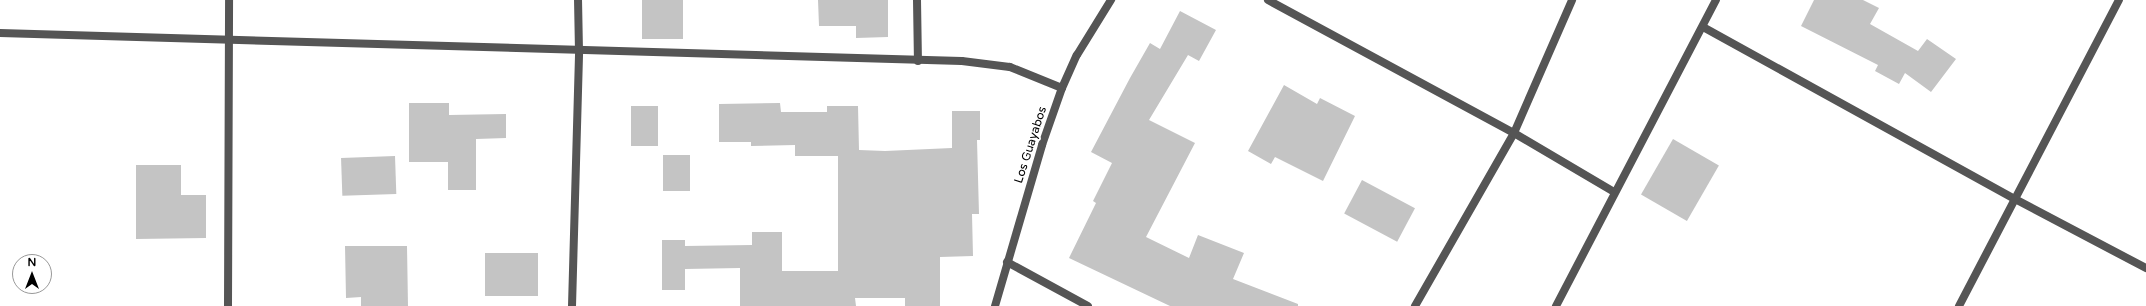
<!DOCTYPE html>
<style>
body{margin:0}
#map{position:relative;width:2146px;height:306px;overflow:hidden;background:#fff;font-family:"Varela Round",sans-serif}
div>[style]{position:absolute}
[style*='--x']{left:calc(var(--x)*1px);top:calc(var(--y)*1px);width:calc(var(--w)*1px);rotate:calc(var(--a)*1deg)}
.building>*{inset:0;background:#c4c4c4;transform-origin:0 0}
.lane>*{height:8px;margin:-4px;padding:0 4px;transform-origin:4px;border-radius:4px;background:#555}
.street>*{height:8px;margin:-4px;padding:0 4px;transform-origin:4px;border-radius:4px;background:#555}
span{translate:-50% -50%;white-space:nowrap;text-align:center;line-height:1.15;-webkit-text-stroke:3.5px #fff;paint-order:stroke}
.street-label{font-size:12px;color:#000}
.north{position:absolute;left:12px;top:254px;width:40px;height:40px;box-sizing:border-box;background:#fff;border:1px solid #999;border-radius:50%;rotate:0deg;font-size:11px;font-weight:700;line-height:16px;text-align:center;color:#000}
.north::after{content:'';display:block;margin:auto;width:14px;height:18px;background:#000;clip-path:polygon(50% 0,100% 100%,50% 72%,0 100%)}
</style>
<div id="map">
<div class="building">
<i style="left:642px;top:0;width:41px;height:39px"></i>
<i style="clip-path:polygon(818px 0,888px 0,888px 37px,856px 38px,856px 26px,819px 26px)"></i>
<i style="clip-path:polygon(1814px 0,1863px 0,1879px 8px,1870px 24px,1918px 51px,1927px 39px,1956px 59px,1931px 92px,1905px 73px,1899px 84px,1875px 71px,1878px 65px,1801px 26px)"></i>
<i style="clip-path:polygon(1180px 11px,1216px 30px,1199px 61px,1188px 55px,1149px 120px,1195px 143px,1146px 237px,1189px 258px,1198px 235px,1244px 253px,1233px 279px,1298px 304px,1298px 306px,1170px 306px,1069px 258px,1096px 203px,1093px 201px,1112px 163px,1091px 152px,1130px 78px,1150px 43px,1160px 49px)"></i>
<i style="clip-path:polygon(1284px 85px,1317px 104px,1320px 98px,1355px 116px,1323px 181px,1275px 157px,1271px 164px,1248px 151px)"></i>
<i style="clip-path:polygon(409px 103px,449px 103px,449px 115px,506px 114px,506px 138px,476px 139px,476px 190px,448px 190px,448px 162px,409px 162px)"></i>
<i style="clip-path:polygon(780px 103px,781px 112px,827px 112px,827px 106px,858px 106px,859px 150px,885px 151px,952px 148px,952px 111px,980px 111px,980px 140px,977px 140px,979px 214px,972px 214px,973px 256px,940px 257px,940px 306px,905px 306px,905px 298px,855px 298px,856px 306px,740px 306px,740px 268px,685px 269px,685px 290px,662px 290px,662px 240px,685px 240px,685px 246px,752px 245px,752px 232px,782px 232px,782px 271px,838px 271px,838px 156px,795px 156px,795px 145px,751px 146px,751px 142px,719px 142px,719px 104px)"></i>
<i style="left:631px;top:106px;width:27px;height:40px"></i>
<i style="left:1673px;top:139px;width:53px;height:64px;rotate:30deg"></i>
<i style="left:663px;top:155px;width:27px;height:36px"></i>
<i style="left:395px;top:156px;width:38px;height:54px;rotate:88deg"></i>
<i style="clip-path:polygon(136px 165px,181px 165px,181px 195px,206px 195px,206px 238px,136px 239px)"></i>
<i style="left:1362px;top:180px;width:60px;height:38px;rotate:28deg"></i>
<i style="clip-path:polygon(345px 246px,407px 246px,408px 306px,361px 306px,361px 297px,346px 298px)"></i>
<i style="left:538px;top:253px;width:43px;height:53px;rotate:90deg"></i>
</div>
<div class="lane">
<i style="--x:1007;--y:262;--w:92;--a:28.5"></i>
<i style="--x:1415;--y:306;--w:199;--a:-60.2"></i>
<i style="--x:1514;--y:133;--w:145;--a:-66.4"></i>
</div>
<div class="street">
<i style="--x:917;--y:0;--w:61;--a:89.1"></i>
<i style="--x:1268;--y:0;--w:280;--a:28.4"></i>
<i style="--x:1514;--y:133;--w:116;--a:30.5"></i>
<i style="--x:1703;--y:27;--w:356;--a:28.9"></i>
<i style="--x:2015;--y:199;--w:148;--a:27.8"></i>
<i style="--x:0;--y:33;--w:962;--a:1.67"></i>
<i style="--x:962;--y:61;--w:48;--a:7.1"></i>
<i style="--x:1010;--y:67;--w:56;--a:22"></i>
<i style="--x:228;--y:306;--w:306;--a:-89.8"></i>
<i style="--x:572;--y:306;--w:255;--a:-88.4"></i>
<i style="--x:579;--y:51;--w:51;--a:-91.1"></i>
<i style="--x:995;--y:306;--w:168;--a:-73.7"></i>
<i style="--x:1042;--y:145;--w:60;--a:-70.7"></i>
<i style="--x:1062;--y:88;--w:36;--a:-66"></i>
<i style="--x:1077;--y:55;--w:65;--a:-58.3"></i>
<i style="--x:1556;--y:306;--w:345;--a:-62.4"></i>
<i style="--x:1959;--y:306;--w:345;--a:-62.4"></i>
</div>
<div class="street-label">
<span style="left:1031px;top:145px;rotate:-72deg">Los Guayabos</span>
</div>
<div class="north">N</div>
</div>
